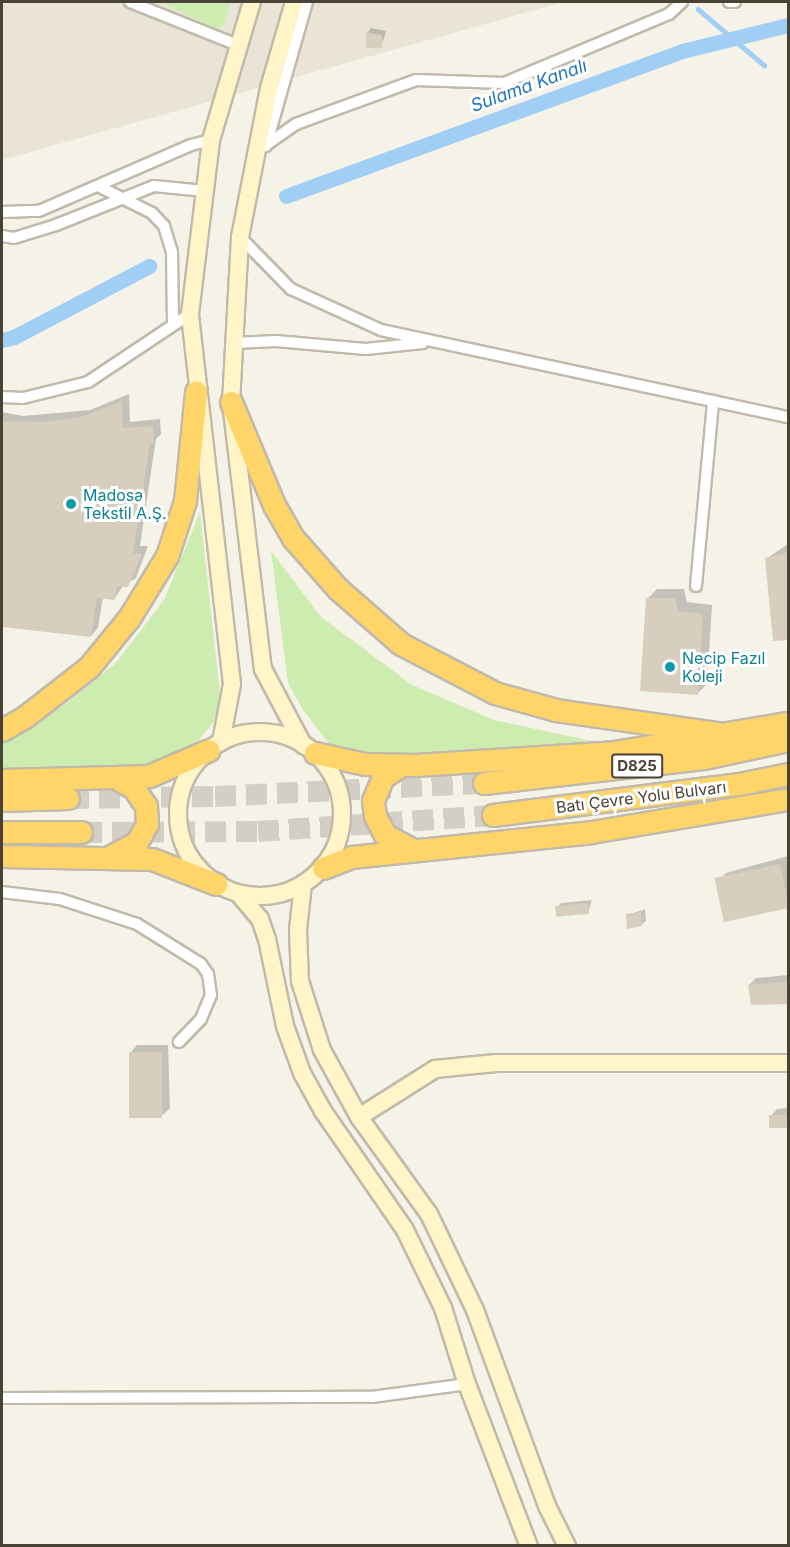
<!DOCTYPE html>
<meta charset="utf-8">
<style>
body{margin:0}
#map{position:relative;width:790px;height:1547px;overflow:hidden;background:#f5f2e8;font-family:Inter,sans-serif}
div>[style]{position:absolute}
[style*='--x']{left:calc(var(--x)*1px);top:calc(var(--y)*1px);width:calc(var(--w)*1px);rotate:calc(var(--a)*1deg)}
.residential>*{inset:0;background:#e9e4d6}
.green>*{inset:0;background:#cdecaf}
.shadow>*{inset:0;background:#0003}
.stream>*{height:4.5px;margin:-2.25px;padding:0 2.25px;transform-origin:2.25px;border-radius:2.25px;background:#a1cef5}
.canal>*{height:15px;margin:-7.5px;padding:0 7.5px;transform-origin:7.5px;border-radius:7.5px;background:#a1cef5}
.building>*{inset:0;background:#d7cebd;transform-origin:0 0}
.highway-tunnel>*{height:21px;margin-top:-10.5px;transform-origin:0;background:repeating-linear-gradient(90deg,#d3cfc4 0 21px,transparent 0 31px)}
.roads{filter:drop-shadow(2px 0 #c1baaa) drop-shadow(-2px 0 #c1baaa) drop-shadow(0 2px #c1baaa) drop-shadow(0 -2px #c1baaa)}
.street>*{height:10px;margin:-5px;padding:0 5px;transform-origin:5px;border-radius:5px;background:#fff}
.secondary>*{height:16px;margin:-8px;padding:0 8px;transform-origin:8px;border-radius:8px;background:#fff5c8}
.secondary>.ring{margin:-8px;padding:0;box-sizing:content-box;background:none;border:16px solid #fff5c8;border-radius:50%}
.highway>*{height:21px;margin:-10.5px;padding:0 10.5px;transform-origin:10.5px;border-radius:10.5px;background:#ffd569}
.dots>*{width:16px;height:16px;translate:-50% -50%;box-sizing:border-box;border:3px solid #fff;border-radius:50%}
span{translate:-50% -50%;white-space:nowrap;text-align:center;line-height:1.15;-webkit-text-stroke:6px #fff;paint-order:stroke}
.shield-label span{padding:2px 4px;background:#fff;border:2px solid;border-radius:4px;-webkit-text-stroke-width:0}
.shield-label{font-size:15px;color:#494336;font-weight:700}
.culture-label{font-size:16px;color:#0d838f}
.left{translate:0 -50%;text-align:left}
.street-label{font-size:16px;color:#494336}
.water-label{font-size:18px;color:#2776bd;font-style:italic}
.frame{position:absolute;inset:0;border:3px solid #494336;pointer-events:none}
</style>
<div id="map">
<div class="residential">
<i style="clip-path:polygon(2px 2px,563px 2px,2px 160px)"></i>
</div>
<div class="green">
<i style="clip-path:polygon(160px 2px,230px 2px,224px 25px,217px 29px)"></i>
<i style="clip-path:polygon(200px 512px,221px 703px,213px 723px,198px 741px,175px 756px,143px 766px,2px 768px,2px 743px,63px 706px,116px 663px,164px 600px)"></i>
<i style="clip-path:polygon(271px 551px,321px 617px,412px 685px,494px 720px,601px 743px,355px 757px,334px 750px,303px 710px,288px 683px)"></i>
</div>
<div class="shadow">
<i style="clip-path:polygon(371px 28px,386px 31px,381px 47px,367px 33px)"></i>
<i style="clip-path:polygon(129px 394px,130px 422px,160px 419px,161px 434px,156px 439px,140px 546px,148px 546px,136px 578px,123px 586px,115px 598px,103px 597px,98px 628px,91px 636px,2px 626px,2px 412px,23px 416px,90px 410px)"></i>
<i style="clip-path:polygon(788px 544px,788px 638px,766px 559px)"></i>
<i style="clip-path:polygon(657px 589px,684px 589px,687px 602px,712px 605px,707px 684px,698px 693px,648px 598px)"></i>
<i style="clip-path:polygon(788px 856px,788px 907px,716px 883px,726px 873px)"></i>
<i style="clip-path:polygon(592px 900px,588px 912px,557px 908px,561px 903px)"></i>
<i style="clip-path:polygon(645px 909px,646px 921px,641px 925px,628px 915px)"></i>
<i style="clip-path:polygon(788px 975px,788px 1003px,749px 985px,756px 978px)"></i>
<i style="clip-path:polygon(137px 1045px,168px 1045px,170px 1108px,163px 1115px,131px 1052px)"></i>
<i style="clip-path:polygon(788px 1108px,788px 1126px,771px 1127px,771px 1116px,777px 1109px)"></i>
</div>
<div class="stream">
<i style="--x:698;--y:9;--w:87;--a:40.3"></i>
</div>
<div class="canal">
<i style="--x:286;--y:196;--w:422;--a:-20.1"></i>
<i style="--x:682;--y:51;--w:109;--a:-13.8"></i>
<i style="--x:2;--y:340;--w:12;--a:-14"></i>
<i style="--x:14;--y:337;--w:153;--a:-27.7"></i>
</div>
<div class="building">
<i style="clip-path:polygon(366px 32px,382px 35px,382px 48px,366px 48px)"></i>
<i style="clip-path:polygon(122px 401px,123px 428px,153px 426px,154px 443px,150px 444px,133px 553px,142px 554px,128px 587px,117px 587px,115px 600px,97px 598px,91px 637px,2px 627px,2px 421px,43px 422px,81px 417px)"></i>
<i style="clip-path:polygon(789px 552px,789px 640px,773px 641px,765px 558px)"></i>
<i style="clip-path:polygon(646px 598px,675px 598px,678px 611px,703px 614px,698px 695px,640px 691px)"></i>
<i style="left:780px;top:864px;width:45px;height:67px;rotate:78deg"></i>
<i style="left:588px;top:903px;width:11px;height:33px;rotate:85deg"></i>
<i style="clip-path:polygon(641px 912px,642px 926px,627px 929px,626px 914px)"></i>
<i style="clip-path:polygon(789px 981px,789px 1004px,751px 1005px,748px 985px)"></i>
<i style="left:129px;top:1052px;width:33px;height:66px"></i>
<i style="left:769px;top:1115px;width:18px;height:13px"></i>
</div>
<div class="highway-tunnel">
<i style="--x:68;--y:798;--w:147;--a:-0.8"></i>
<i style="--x:215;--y:796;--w:269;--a:-2.8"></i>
<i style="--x:81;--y:832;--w:177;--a:-0.3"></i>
<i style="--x:258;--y:831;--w:236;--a:-3.9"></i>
</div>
<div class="roads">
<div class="street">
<i style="--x:130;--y:2;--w:118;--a:21.8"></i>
<i style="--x:729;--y:2;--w:6;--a:0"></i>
<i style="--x:266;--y:146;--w:150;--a:-74.1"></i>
<i style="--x:256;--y:152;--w:49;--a:-35"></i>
<i style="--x:296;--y:124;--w:128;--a:-20.1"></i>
<i style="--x:416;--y:80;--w:88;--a:2"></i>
<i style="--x:504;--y:83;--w:179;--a:-22.7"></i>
<i style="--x:669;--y:14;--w:18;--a:-43"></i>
<i style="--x:98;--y:186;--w:60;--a:26.6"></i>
<i style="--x:152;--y:213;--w:18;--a:47"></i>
<i style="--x:164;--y:226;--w:27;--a:73"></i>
<i style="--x:172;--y:252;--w:73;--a:89.2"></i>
<i style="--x:2;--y:212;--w:37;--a:-2"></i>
<i style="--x:39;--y:211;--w:166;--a:-23.5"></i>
<i style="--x:191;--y:145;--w:21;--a:-14"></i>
<i style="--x:2;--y:236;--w:12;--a:9"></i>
<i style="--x:14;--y:238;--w:44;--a:-17.2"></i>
<i style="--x:56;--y:225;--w:105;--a:-21.7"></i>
<i style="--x:154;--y:186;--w:51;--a:5.6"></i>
<i style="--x:240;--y:237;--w:73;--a:45.6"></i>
<i style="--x:291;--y:289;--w:99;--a:24.5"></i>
<i style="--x:381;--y:330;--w:416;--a:12.1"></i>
<i style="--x:234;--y:343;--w:42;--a:-2.7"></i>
<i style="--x:276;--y:341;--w:90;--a:5.1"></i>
<i style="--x:366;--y:349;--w:57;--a:-6"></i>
<i style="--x:2;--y:397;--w:21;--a:3"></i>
<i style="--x:23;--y:398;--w:67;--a:-13.8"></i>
<i style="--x:88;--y:382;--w:123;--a:-33.7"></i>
<i style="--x:696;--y:586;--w:186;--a:-84.7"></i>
<i style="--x:2;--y:892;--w:58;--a:6.9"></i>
<i style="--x:60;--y:899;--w:81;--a:18"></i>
<i style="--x:137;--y:924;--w:75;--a:32"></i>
<i style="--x:201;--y:964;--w:12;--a:55"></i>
<i style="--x:208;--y:974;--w:21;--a:82"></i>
<i style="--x:211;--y:995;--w:26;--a:113"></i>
<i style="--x:201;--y:1019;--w:32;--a:134"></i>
<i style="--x:2;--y:1398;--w:370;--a:-0.2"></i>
<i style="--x:372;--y:1397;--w:96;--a:-7.8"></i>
</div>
<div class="secondary">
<i style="--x:294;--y:2;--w:90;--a:106.2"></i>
<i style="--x:269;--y:88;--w:152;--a:101"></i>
<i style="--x:240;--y:237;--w:165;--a:93.1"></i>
<i style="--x:231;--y:402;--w:269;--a:83.2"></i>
<i style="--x:263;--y:669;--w:86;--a:62.2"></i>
<i class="ring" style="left:178px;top:732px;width:148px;height:148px"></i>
<i style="--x:221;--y:742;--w:59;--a:-79.3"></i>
<i style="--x:232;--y:684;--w:372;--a:-96.5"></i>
<i style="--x:190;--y:314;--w:175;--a:-83.1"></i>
<i style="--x:211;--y:140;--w:144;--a:-73.5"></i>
<i style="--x:303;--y:884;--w:46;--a:96.2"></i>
<i style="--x:298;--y:930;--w:51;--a:87.8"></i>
<i style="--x:300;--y:981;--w:72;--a:72.3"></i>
<i style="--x:322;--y:1050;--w:77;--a:61.1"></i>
<i style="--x:359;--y:1117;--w:120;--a:54.2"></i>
<i style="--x:429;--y:1214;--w:106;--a:64.4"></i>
<i style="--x:475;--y:1310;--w:209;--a:69.8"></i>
<i style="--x:547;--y:1506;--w:45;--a:63.4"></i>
<i style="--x:239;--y:894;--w:33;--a:50"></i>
<i style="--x:260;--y:919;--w:21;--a:71"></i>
<i style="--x:267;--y:939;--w:89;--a:78.3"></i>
<i style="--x:285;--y:1026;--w:50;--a:70.1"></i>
<i style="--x:302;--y:1073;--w:43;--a:61.1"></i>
<i style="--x:323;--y:1111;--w:145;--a:55.4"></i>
<i style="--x:405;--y:1230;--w:87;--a:64"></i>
<i style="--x:443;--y:1308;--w:80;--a:72.5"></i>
<i style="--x:467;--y:1384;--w:173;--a:69.1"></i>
<i style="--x:359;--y:1117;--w:90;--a:-32.3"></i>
<i style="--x:435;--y:1069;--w:61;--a:-5.6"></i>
<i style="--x:496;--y:1063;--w:292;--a:0"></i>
</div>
<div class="highway">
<i style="--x:231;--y:402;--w:112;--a:67.3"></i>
<i style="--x:274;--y:505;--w:38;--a:60"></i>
<i style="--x:293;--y:538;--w:68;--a:48.6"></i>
<i style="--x:338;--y:589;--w:84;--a:41.1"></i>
<i style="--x:401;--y:644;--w:106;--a:27.5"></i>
<i style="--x:495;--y:693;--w:63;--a:15.6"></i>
<i style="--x:556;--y:710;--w:178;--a:8.1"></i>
<i style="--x:2;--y:730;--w:28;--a:-30"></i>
<i style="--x:26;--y:716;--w:80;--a:-37.9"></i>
<i style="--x:89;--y:667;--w:63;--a:-50.8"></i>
<i style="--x:129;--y:618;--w:73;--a:-58.5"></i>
<i style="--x:167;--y:556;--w:58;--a:-71.9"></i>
<i style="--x:185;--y:501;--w:110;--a:-84.2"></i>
<i style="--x:315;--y:753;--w:51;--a:12.4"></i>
<i style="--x:365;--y:764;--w:50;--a:1.1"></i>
<i style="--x:415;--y:765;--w:199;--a:-3.7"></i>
<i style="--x:614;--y:752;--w:176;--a:-9.5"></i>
<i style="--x:401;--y:765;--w:22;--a:146"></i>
<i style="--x:383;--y:777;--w:25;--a:113"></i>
<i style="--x:373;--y:800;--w:16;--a:83"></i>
<i style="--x:375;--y:816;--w:21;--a:62"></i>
<i style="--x:385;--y:835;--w:30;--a:28"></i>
<i style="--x:2;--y:780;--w:147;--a:-1.6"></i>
<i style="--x:149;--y:776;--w:65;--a:-23.4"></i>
<i style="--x:484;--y:783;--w:221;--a:-6.5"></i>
<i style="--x:704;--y:758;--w:86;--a:-12.1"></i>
<i style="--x:2;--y:800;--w:66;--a:-1.7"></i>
<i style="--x:493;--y:815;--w:248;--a:-7.2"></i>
<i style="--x:739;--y:784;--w:50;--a:-11.5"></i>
<i style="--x:2;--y:832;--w:79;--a:0"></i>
<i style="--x:2;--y:856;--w:150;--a:1.1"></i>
<i style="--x:152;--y:859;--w:69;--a:21.3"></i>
<i style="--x:111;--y:856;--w:30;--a:-28"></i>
<i style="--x:137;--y:842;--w:21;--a:-61"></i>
<i style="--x:147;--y:824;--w:18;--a:-93"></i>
<i style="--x:146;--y:806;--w:22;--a:-124"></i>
<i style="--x:134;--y:788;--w:18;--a:-151"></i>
<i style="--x:323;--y:868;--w:30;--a:-21"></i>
<i style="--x:351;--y:857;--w:241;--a:-5.9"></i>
<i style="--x:591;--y:832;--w:200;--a:-9.5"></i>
</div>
</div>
<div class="dots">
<i style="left:71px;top:504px;background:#0f9aa8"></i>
<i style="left:670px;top:667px;background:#0f9aa8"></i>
</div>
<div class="shield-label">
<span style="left:637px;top:766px">D825</span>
</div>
<div class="culture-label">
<span class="left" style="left:83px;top:504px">Madosa<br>Tekstil A.Ş.</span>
<span class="left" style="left:682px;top:667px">Necip Fazıl<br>Koleji</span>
</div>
<div class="street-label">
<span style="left:641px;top:797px;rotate:-7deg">Batı Çevre Yolu Bulvarı</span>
</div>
<div class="water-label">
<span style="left:529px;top:86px;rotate:-20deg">Sulama Kanalı</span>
</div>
<div class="frame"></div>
</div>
